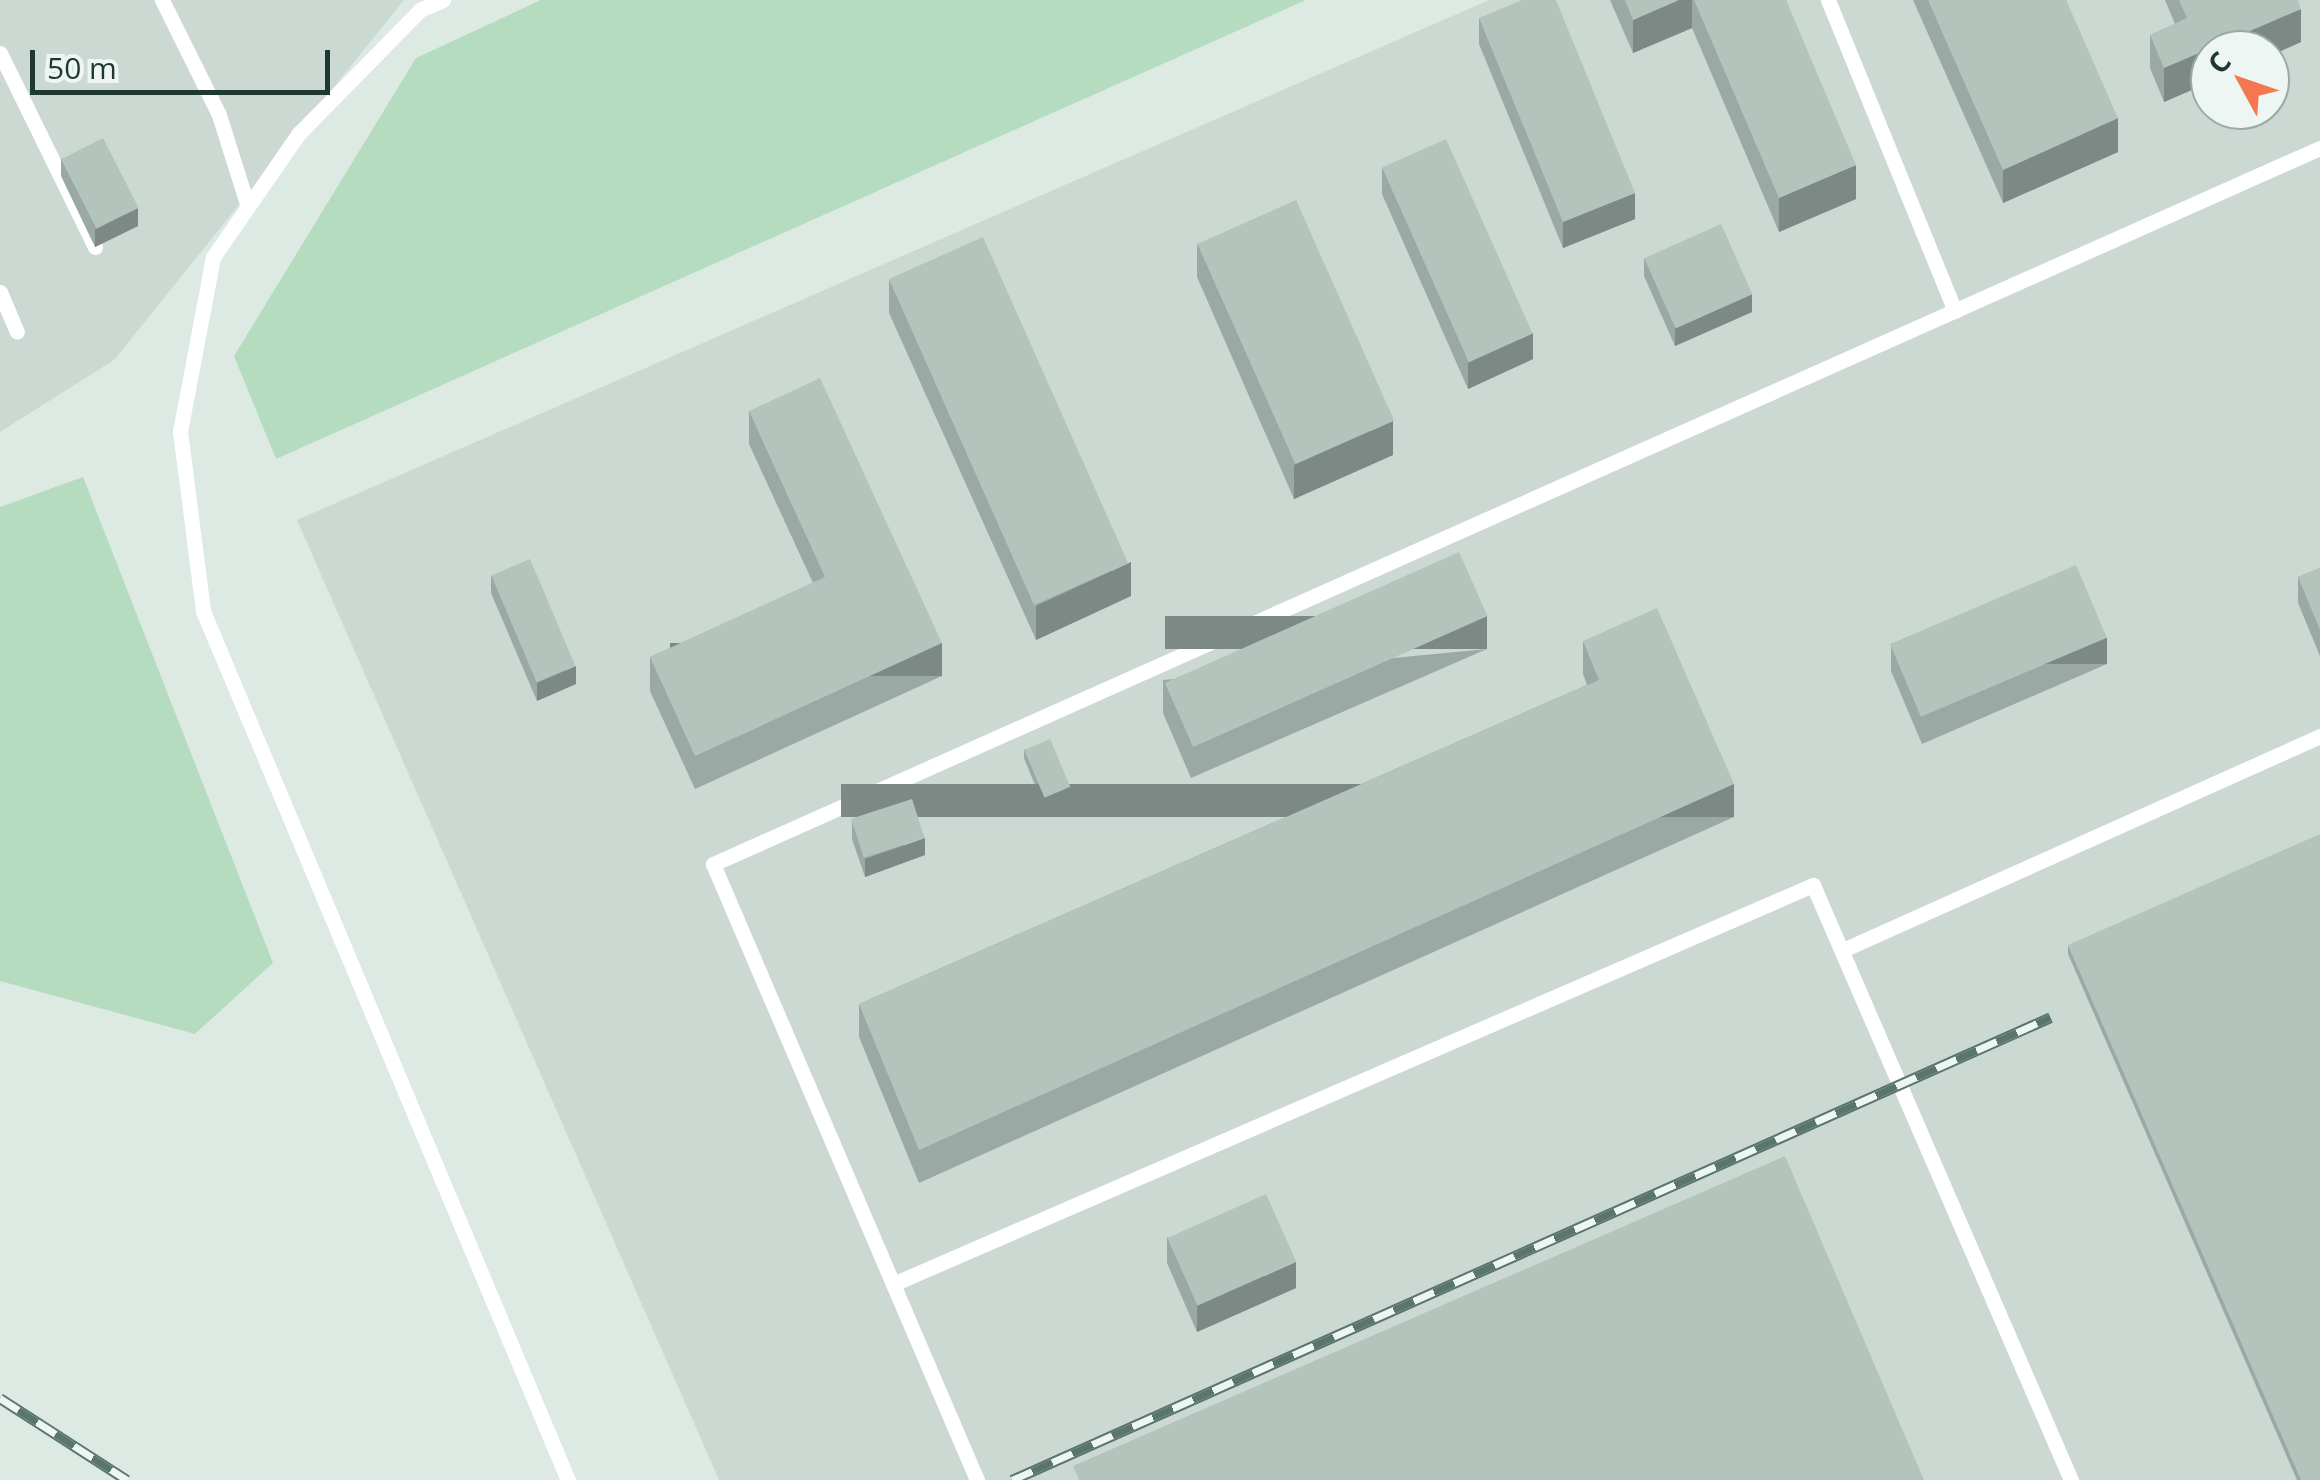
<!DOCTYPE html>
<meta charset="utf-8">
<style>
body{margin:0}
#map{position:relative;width:2320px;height:1480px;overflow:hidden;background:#ddeae4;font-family:"Open Sans",sans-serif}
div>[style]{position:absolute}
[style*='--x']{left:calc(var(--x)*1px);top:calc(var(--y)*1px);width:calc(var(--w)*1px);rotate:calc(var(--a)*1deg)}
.built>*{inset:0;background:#ccd9d3}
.green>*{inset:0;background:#b5dcbf}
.lane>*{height:15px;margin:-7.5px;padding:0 7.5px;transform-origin:7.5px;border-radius:7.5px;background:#fff}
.rail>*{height:11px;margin-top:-5.5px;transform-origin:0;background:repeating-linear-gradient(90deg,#edf6f2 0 22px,#59756d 0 44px);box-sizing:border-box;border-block:2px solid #59756d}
.wall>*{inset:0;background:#9aa9a3}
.shaded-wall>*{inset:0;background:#7d8984;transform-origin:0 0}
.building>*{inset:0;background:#b3c4bd;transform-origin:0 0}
span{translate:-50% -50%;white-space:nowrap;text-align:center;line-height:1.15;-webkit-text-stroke:10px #edf6f2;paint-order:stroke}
.north{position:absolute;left:2190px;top:30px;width:100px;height:100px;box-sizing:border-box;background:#edf6f2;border:2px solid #9baaa5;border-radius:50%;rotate:310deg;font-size:28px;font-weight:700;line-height:40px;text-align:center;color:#1f3932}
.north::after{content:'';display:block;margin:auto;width:35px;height:45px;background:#f47751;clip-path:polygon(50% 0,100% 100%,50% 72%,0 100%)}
.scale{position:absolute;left:30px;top:50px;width:300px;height:45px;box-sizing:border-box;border:5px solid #1f3932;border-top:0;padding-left:12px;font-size:30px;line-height:35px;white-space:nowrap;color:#1f3932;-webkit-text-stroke:8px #edf6f2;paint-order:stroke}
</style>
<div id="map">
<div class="built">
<i style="clip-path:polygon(0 0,404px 0,114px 360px,0 432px)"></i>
<i style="clip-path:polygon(evenodd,1489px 0,2320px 0,2320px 1480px,719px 1480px,297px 520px,1489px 0,2210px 50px,2270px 50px,2270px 110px,2210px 110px,2210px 50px)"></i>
</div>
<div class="green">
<i style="clip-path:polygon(541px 0,1306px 0,276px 459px,234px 356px,416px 58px)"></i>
<i style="clip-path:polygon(83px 477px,273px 963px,195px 1034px,0 981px,0 507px)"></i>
</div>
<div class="lane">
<i style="--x:162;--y:0;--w:128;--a:63.6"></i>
<i style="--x:219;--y:115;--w:96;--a:72.5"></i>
<i style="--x:443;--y:0;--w:25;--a:157"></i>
<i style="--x:420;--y:10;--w:173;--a:134.5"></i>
<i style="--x:299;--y:133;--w:151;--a:124.7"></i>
<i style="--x:213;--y:257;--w:177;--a:100.7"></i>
<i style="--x:180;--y:431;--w:181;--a:82.7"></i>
<i style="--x:203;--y:611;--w:943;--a:67.22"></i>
<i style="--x:1828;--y:0;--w:336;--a:67.8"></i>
<i style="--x:0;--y:53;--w:216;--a:63.9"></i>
<i style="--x:0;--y:292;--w:43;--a:67"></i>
<i style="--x:1845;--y:949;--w:521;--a:-24.15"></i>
<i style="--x:893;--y:1284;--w:457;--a:-113.2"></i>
<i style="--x:713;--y:864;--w:1759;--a:-24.02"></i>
<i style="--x:977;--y:1480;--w:213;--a:-113.2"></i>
<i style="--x:893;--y:1284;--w:1003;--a:-23.45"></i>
<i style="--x:1813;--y:885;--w:649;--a:66.56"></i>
</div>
<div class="rail">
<i style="--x:0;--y:1398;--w:151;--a:32.8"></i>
<i style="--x:1012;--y:1480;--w:1137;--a:-24.02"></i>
</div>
<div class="wall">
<i style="clip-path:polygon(1610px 0,1786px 0,1856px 199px,1779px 232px,1692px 28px,1633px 53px)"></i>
<i style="clip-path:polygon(1913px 0,2066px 0,2118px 152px,2003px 203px)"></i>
<i style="clip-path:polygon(2165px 0,2298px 0,2301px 42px,2270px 56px,2270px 50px,2210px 50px,2210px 82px,2164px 102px,2150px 68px,2150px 35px,2175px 24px)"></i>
<i style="clip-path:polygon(1479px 18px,1635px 219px,1563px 248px,1479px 44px)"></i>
<i style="clip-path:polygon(61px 158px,138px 226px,95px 247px,61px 176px)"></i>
<i style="clip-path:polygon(1382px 168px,1533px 359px,1468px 389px,1382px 194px)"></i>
<i style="clip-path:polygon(1197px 244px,1393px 455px,1294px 499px,1197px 277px)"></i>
<i style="clip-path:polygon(1644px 258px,1752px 312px,1675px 346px,1644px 276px)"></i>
<i style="clip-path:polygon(889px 280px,1131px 596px,1036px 640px,889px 313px)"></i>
<i style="clip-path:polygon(749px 411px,942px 676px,695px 789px,650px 691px,650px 657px,813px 583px,749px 444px)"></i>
<i style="clip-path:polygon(2320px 568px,2320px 656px,2298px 603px,2298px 577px)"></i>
<i style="clip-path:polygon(491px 575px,576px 684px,537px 701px,491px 593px)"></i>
<i style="clip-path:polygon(1583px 641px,1734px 817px,919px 1183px,859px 1037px,859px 1004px,1587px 685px,1583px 674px)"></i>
<i style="clip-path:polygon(1891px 645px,2107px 664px,1922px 744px,1891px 671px)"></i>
<i style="clip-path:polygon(1487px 649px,1191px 778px,1163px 713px,1163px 680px)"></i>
<i style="clip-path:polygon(1024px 749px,1070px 796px,1044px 807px,1024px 758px)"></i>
<i style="clip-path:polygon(852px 821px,925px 855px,865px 877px,852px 839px)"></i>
<i style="clip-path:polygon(2068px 945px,2320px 1480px,2297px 1480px,2068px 954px)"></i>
<i style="clip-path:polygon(1167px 1237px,1296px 1288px,1197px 1332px,1167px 1263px)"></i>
</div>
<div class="shaded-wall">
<i style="clip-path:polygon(1679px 0,1692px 0,1692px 28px,1633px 53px,1633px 20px)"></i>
<i style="clip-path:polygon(2301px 9px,2301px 42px,2270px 56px,2270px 50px,2210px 50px,2210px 82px,2164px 102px,2164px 68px)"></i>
<i style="clip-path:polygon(2118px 118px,2118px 152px,2003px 203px,2003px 170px)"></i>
<i style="clip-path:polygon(1856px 165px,1856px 199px,1779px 232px,1779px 198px)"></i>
<i style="clip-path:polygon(1635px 193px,1635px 219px,1563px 248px,1563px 222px)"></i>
<i style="clip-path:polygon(138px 208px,138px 226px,95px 247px,95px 229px)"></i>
<i style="clip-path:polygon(1752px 294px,1752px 312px,1675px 346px,1675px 328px)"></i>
<i style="clip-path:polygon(1533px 333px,1533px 359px,1468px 389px,1468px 363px)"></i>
<i style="clip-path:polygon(1393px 421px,1393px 455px,1294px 499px,1294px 465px)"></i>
<i style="clip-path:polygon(1131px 562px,1131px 596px,1036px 640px,1036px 606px)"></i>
<i style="left:1487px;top:616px;width:33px;height:322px;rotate:90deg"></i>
<i style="left:2107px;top:638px;width:26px;height:202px;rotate:90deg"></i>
<i style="left:942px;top:643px;width:33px;height:272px;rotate:90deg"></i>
<i style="clip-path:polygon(576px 666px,576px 684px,537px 701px,537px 683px)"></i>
<i style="left:1734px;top:784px;width:33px;height:893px;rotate:90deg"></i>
<i style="clip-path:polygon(1070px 787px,1070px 796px,1044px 807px,1044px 798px)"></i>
<i style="clip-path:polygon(925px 838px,925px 855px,865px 877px,865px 859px)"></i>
<i style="clip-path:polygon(1296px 1262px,1296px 1288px,1197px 1332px,1197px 1306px)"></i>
</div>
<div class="building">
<i style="clip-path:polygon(1522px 0,1556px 0,1635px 193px,1563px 222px,1479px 18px)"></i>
<i style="clip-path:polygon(1625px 0,1679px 0,1633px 20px)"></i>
<i style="clip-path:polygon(1694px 0,1786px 0,1856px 165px,1779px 198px)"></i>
<i style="clip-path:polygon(1928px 0,2066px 0,2118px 118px,2003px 170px)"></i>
<i style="clip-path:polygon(2179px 0,2298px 0,2301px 9px,2164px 68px,2150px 35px,2187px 18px)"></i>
<i style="left:103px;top:138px;width:78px;height:47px;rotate:63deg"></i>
<i style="left:1446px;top:139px;width:213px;height:70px;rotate:66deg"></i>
<i style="left:1296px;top:200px;width:241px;height:108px;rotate:66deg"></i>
<i style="left:1721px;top:224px;width:77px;height:84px;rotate:66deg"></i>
<i style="left:983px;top:237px;width:357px;height:103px;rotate:66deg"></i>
<i style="clip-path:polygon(820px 378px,942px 643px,695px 756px,650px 657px,825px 577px,749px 411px)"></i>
<i style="left:1459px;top:552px;width:70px;height:322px;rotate:66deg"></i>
<i style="left:530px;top:559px;width:116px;height:42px;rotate:67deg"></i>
<i style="left:2076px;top:565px;width:79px;height:202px;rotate:67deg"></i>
<i style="clip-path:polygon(2320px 568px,2320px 630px,2298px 577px)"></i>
<i style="clip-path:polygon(1657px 608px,1734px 784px,919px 1150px,859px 1004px,1599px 680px,1583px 641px)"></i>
<i style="left:1050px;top:739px;width:52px;height:28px;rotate:67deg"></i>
<i style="left:912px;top:799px;width:41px;height:64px;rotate:72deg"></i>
<i style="clip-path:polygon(2320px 834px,2320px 1480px,2301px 1480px,2068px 945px)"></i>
<i style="clip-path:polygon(1785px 1156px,1924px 1480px,1079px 1480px,1073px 1466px)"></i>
<i style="left:1266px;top:1194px;width:74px;height:108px;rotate:66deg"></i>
</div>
<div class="north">С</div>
<div class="scale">50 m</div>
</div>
